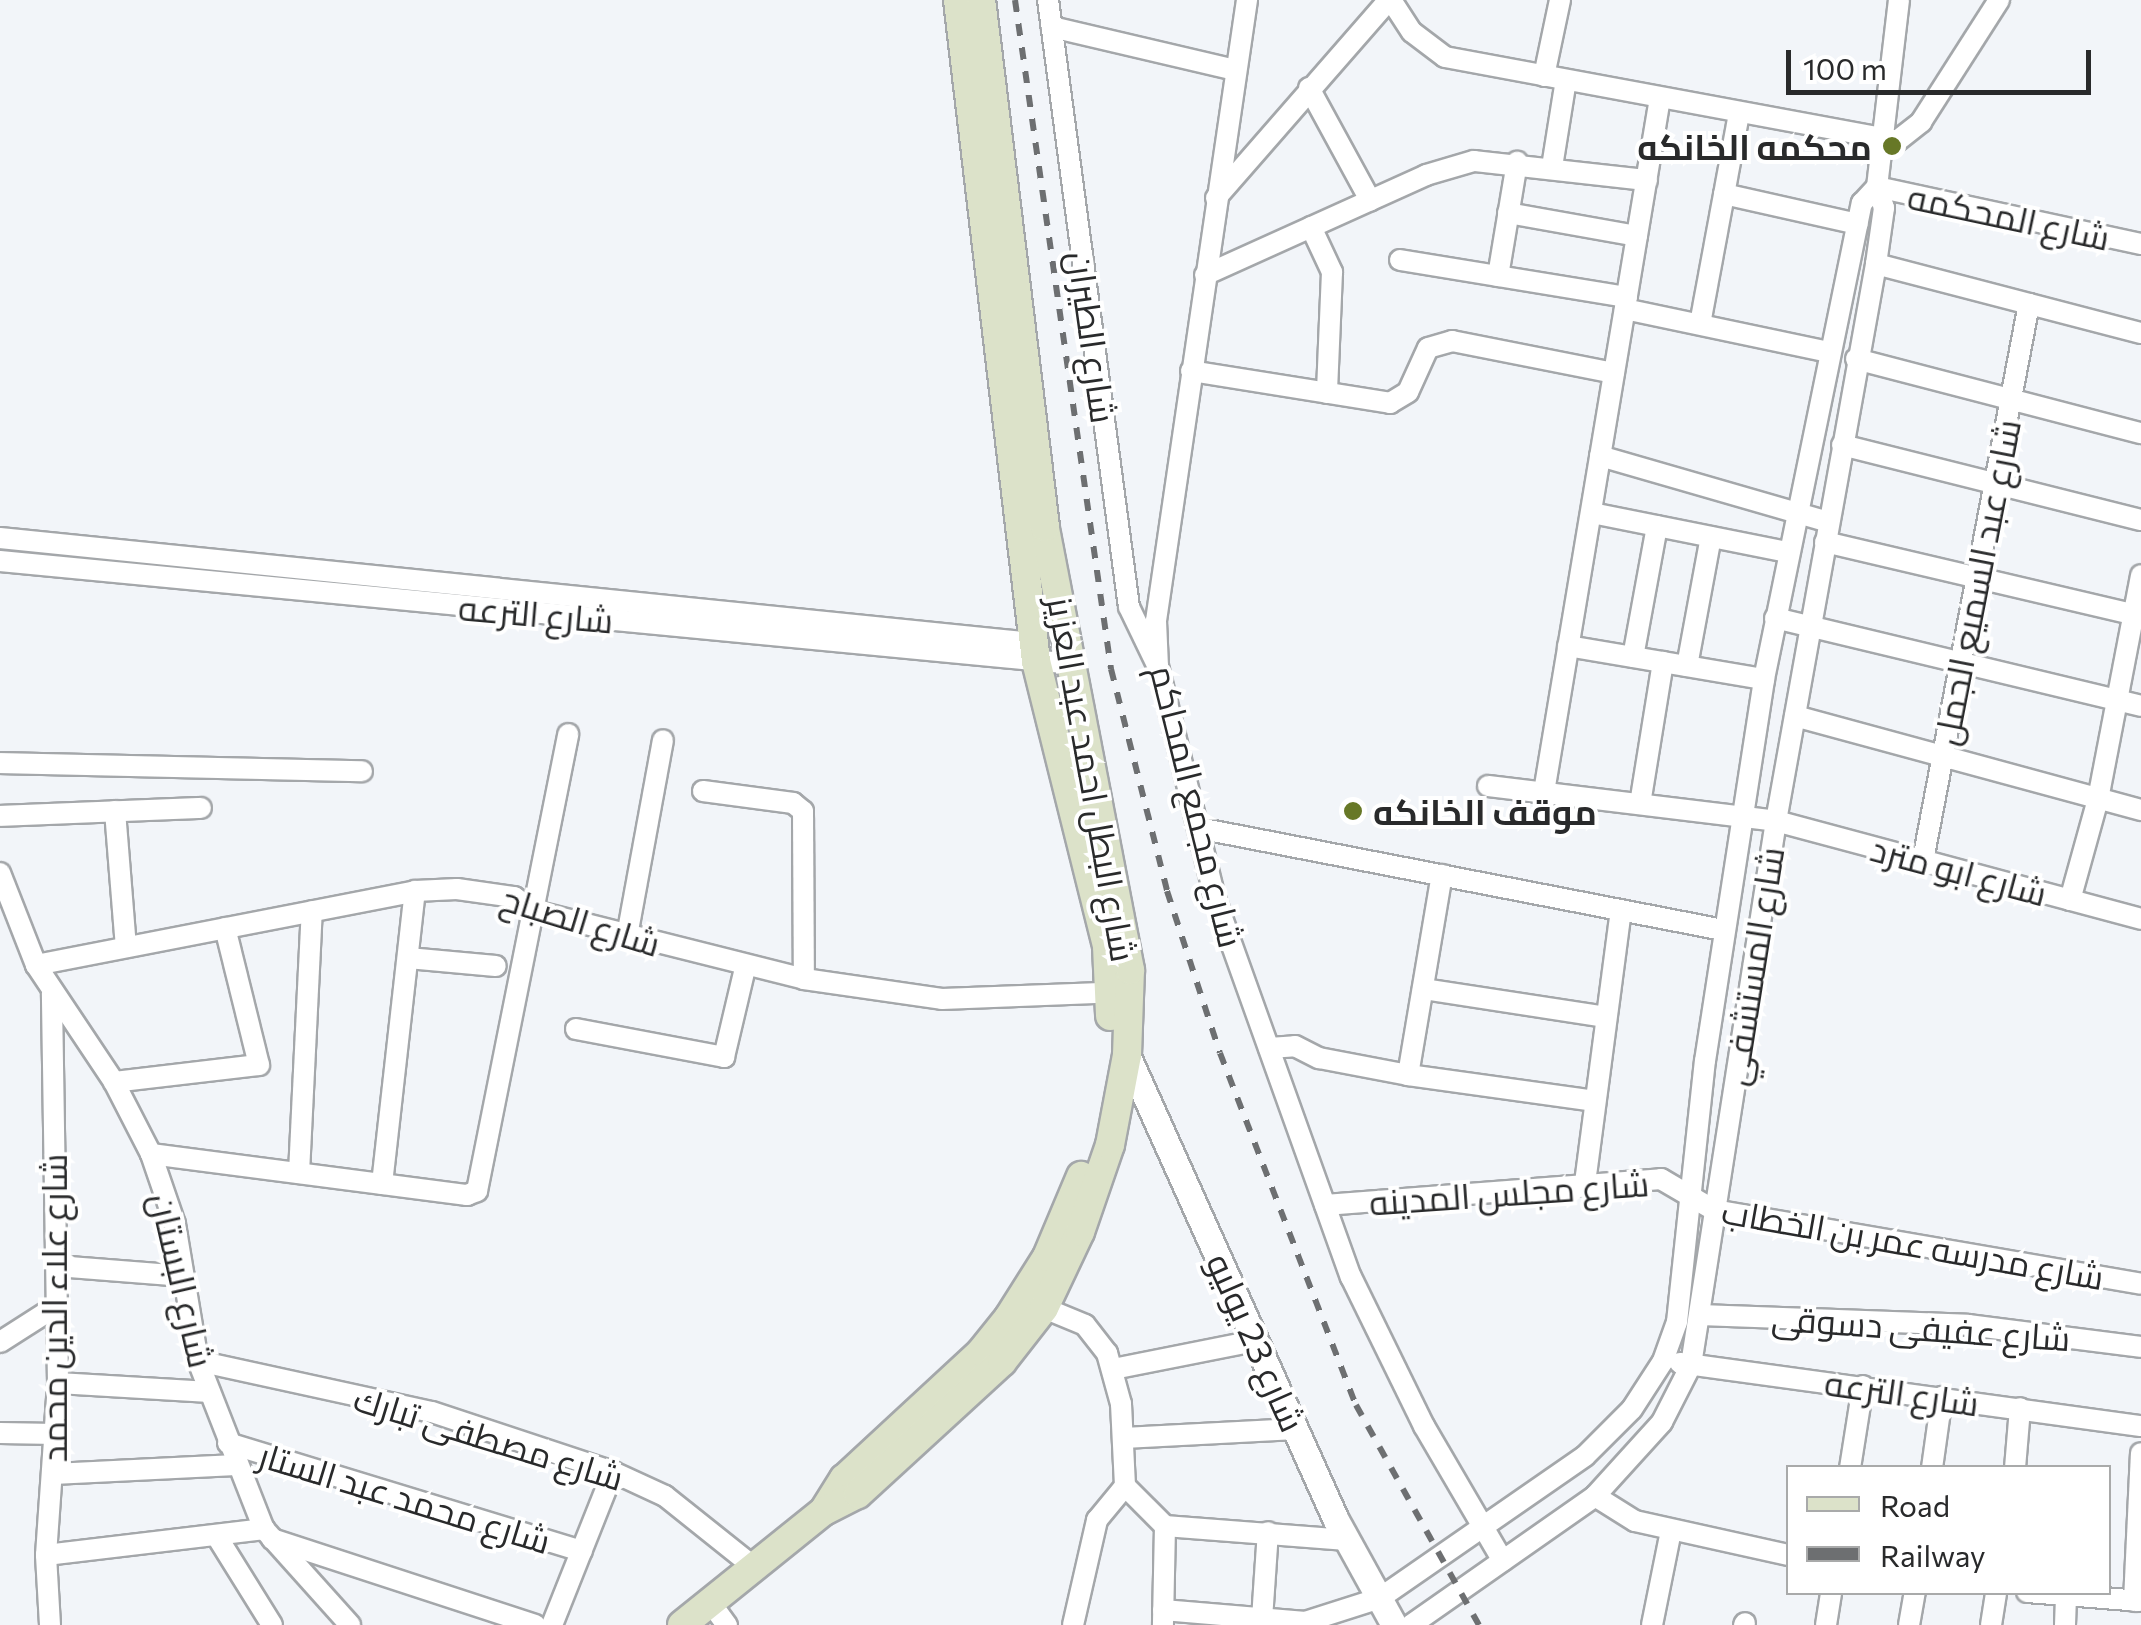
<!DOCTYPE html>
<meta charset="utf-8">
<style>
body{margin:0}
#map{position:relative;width:2141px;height:1625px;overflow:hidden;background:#f2f5f9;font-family:Commissioner,Cairo,sans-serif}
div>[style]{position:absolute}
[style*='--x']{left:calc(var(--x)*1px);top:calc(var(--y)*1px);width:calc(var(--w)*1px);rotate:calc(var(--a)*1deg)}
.roads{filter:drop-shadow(2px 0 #a4a7aa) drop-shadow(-2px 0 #a4a7aa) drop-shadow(0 2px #a4a7aa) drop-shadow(0 -2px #a4a7aa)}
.minor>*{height:20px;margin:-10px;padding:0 10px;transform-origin:10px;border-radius:10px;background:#fff}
.tertiary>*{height:25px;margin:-12.5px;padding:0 12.5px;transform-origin:12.5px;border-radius:12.5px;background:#fff}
.secondary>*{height:28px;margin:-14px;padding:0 14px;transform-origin:14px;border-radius:14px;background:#dce2c9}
.rail>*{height:6px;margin-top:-3px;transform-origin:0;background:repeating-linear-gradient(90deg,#6d6f71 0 12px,transparent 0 24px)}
.dots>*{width:28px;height:28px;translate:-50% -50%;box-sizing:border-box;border:5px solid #fff;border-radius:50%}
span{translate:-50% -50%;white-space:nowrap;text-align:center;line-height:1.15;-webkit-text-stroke:8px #fff;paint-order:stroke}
.poi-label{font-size:35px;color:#292a2b;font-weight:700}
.right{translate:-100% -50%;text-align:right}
.left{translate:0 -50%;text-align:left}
.street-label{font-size:35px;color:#292a2b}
.legend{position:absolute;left:1786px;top:1465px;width:325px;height:130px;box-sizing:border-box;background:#fff;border:2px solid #a9aaaa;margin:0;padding:12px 18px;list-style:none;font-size:30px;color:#292a2b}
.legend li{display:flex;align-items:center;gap:20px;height:50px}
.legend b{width:50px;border:2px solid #a9aaaa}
.scale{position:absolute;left:1786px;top:50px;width:305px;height:45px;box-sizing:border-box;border:5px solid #292a2b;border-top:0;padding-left:12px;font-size:30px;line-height:35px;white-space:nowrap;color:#292a2b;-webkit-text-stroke:8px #fff;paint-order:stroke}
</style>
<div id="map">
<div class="roads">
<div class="minor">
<i style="--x:1048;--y:0;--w:612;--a:82.4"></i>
<i style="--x:1129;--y:607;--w:64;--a:64.2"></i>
<i style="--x:1247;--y:0;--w:628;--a:98.34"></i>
<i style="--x:1156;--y:621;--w:45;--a:87.5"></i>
<i style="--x:1158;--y:666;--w:239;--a:76.2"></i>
<i style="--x:1215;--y:898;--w:403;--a:70.3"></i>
<i style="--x:1351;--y:1277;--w:166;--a:63.9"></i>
<i style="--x:1424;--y:1426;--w:156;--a:59.7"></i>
<i style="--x:1391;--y:0;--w:38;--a:57"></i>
<i style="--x:1412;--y:32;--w:41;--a:37.1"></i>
<i style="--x:1445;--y:57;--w:460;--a:10.5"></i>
<i style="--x:1897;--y:141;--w:31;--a:-38"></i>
<i style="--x:1921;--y:122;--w:145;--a:-57.4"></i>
<i style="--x:1052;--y:27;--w:188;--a:13.2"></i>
<i style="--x:1544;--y:76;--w:78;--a:-78.1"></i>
<i style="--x:1309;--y:88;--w:128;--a:61.4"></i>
<i style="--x:1552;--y:167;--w:88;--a:-80.9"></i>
<i style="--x:1877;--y:187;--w:270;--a:12.2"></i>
<i style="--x:1724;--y:194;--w:137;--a:12.6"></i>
<i style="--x:1216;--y:198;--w:263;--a:-48.9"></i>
<i style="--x:1508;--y:213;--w:131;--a:10.1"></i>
<i style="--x:1311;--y:227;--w:50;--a:65"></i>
<i style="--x:1332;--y:272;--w:121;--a:92.4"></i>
<i style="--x:1400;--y:260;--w:230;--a:9.3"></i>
<i style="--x:1876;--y:264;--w:274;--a:14.6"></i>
<i style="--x:1205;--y:275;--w:243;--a:-24.3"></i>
<i style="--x:1426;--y:175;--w:50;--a:-16.3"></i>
<i style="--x:1474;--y:161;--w:174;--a:6.3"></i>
<i style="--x:1498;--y:276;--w:116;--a:-80.5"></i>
<i style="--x:1625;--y:309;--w:208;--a:11.9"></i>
<i style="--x:1700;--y:324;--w:215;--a:-79.5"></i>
<i style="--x:1856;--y:359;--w:294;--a:14.6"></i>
<i style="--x:1191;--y:371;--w:202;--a:9.1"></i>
<i style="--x:1390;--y:403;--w:21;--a:-31"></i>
<i style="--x:1408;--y:392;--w:48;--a:-65.6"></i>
<i style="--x:1428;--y:348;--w:25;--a:-16"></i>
<i style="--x:1452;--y:341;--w:165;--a:11.2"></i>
<i style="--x:1842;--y:445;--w:308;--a:14.1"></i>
<i style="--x:1600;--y:456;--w:238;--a:16.1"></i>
<i style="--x:1592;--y:513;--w:199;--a:11.3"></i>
<i style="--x:0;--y:538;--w:1038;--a:5.8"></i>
<i style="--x:1825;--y:542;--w:325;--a:13.2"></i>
<i style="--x:0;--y:561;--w:1078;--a:5.48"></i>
<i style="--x:1775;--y:618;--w:376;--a:13.5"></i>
<i style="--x:1568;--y:646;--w:199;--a:9.6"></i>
<i style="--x:1633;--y:657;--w:133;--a:-79.6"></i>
<i style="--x:1687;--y:666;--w:131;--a:-79.5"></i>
<i style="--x:1795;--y:716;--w:359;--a:15.2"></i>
<i style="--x:0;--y:763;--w:362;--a:1.3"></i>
<i style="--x:1488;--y:786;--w:290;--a:6.9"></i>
<i style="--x:1776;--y:821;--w:378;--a:15"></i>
<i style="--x:703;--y:791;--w:91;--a:7.6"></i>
<i style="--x:793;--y:803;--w:13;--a:39"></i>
<i style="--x:803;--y:811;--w:168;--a:89.7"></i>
<i style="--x:1544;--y:792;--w:704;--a:-80.51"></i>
<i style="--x:1640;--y:804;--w:144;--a:-80.8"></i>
<i style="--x:115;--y:811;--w:136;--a:85.4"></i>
<i style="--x:0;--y:816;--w:201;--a:-2.3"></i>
<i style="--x:1198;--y:828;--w:535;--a:10.99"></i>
<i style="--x:1923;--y:860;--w:566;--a:-79.21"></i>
<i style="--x:0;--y:873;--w:99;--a:68.6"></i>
<i style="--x:36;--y:965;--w:141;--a:56.3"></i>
<i style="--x:114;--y:1082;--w:81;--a:62.8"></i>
<i style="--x:151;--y:1154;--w:74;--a:71.1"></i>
<i style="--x:175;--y:1224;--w:139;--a:80.5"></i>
<i style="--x:198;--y:1361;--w:180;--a:68.6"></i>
<i style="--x:264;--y:1529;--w:129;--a:48.1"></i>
<i style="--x:2070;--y:900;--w:105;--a:-74.5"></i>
<i style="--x:2098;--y:799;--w:228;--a:-79.1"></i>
<i style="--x:627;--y:936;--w:199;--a:-79.6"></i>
<i style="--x:408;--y:958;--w:88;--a:5.2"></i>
<i style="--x:36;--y:965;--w:386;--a:-11"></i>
<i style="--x:415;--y:891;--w:42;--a:-2.7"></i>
<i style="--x:457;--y:889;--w:58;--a:8"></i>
<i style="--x:514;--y:897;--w:24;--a:35"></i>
<i style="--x:534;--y:911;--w:278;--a:14.1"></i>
<i style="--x:804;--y:979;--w:139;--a:8.2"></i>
<i style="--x:942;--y:999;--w:179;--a:-2.2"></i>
<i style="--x:1423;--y:989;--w:185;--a:8.7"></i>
<i style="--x:576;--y:1029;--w:151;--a:10.7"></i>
<i style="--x:724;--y:1057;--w:91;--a:-76.7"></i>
<i style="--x:1269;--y:1048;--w:26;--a:-4"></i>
<i style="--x:1295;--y:1046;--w:27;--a:27"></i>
<i style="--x:1319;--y:1058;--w:91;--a:10.8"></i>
<i style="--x:1408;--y:1075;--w:189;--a:7.9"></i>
<i style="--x:1408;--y:1075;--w:203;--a:-80.4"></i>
<i style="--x:114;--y:1082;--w:146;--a:-6.7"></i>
<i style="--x:259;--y:1065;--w:141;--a:-103.9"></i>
<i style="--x:151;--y:1154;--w:319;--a:7.4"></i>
<i style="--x:467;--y:1195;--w:11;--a:-22"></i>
<i style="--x:477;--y:1191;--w:466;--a:-78.7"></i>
<i style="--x:299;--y:1173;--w:262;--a:-87.2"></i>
<i style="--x:1585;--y:1183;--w:275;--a:-82.5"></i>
<i style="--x:382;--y:1184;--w:295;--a:-83.6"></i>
<i style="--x:1325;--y:1205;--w:337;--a:-4.4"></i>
<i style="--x:1661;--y:1179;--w:61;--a:30.3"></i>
<i style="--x:1714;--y:1210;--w:433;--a:9.8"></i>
<i style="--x:57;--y:1266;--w:127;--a:4.5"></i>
<i style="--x:1044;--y:1308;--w:44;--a:22.5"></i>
<i style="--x:1085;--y:1325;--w:36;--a:52"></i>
<i style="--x:1107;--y:1353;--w:53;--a:74.6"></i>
<i style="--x:1121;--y:1404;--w:82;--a:87.2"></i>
<i style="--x:1125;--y:1486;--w:57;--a:45"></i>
<i style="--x:1165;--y:1526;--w:99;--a:91.2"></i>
<i style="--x:1700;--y:1315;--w:268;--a:2.1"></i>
<i style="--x:1968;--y:1325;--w:174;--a:7.2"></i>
<i style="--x:0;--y:1342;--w:69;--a:-32.5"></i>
<i style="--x:198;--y:1361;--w:239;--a:12.3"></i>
<i style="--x:432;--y:1412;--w:191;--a:18.3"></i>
<i style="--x:613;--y:1472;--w:57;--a:24.8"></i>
<i style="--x:665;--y:1496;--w:114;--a:38.6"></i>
<i style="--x:1680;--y:1363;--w:465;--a:7.8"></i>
<i style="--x:1113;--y:1369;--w:145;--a:-11.2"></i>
<i style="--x:58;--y:1383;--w:152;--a:3.4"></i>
<i style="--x:0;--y:1433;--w:56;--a:1"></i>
<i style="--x:1124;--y:1438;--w:172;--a:-3"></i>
<i style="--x:228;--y:1443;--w:370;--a:17"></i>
<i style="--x:1850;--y:1468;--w:83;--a:-81"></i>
<i style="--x:1932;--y:1468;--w:72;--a:-82"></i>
<i style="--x:2015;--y:1468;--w:60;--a:-85.2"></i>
<i style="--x:53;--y:1474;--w:183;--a:-2.8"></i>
<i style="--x:1595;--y:1496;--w:47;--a:32"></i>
<i style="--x:1635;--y:1521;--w:157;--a:12.5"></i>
<i style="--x:1165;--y:1526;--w:182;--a:4.4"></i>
<i style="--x:216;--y:1535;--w:106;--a:58.1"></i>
<i style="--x:272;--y:1539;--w:277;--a:18.1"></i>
<i style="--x:46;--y:1555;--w:220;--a:-6.8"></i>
<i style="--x:2027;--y:1592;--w:114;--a:4.5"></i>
<i style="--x:2134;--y:1601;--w:148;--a:-87.3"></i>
<i style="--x:710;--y:1602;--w:29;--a:54"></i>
<i style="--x:1163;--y:1610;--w:143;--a:4.8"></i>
<i style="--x:1305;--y:1622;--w:79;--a:-17.7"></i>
<i style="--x:1380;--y:1598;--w:249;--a:-34.7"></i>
<i style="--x:1585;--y:1456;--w:66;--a:-45"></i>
<i style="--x:1632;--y:1409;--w:57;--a:-57.1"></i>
<i style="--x:1663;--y:1361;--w:41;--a:-70.3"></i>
<i style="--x:1677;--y:1322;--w:262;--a:-83.9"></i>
<i style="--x:1705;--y:1061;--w:387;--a:-81.2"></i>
<i style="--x:1764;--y:679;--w:486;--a:-78.4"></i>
<i style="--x:1862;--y:203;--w:22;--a:-47"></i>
<i style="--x:1262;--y:1619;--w:87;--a:-86.1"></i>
<i style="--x:50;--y:1625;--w:70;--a:-93.3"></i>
<i style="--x:46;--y:1555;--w:172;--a:-86"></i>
<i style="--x:58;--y:1383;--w:390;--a:-90.9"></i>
<i style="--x:552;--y:1625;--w:165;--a:-68.3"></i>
<i style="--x:1073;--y:1625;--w:108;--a:-77.1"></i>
<i style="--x:1097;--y:1520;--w:44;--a:-50.5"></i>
<i style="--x:1411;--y:1625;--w:225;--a:-35"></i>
<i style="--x:1595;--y:1496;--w:100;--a:-47.8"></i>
<i style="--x:1662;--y:1422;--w:64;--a:-63"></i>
<i style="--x:1691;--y:1365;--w:551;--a:-81.12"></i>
<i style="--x:1776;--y:821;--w:566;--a:-79.82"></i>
<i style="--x:1876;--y:264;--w:57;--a:-81.9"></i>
<i style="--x:1884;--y:208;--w:22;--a:-108"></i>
<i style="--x:1877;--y:187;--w:188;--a:-83.3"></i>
<i style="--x:1652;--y:1625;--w:96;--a:-78.6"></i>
<i style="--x:1744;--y:1625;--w:2;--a:-63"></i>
<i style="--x:1826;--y:1625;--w:33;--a:-81"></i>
<i style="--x:1909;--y:1625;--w:34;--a:-80"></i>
<i style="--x:1991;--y:1625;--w:33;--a:-81"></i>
<i style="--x:2065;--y:1625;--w:30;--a:-88"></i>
</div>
<div class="tertiary">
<i style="--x:1127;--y:1055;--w:510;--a:65.8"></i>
<i style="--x:1336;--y:1520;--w:120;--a:61.1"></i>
</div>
<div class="secondary">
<i style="--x:958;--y:0;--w:666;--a:83.27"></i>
<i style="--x:1036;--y:661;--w:294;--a:76"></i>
<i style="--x:1107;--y:946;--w:70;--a:87.5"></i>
<i style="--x:825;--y:1509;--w:36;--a:-58"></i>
<i style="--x:844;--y:1479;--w:187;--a:-42.8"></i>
<i style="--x:981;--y:1352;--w:45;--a:-51.3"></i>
<i style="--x:1009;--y:1317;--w:71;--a:-57.7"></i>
<i style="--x:1047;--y:1257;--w:88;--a:-67.2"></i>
<i style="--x:682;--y:1625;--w:182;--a:-38.8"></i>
<i style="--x:824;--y:1511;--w:38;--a:-27"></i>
<i style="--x:858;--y:1494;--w:195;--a:-42.5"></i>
<i style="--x:1002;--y:1362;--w:68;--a:-52.1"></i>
<i style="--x:1044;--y:1308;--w:84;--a:-64.7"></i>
<i style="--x:1080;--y:1232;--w:92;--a:-71"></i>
<i style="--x:1110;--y:1145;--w:92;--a:-79.3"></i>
<i style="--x:1127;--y:1055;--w:85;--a:-88"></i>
<i style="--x:1130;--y:970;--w:451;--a:-100.9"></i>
<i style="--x:1045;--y:527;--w:531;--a:-96.92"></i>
</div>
</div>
<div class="rail">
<i style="--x:1015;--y:0;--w:676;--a:81.83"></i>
<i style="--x:1111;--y:669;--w:229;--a:75.8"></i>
<i style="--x:1167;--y:891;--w:170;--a:71.9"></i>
<i style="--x:1220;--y:1053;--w:377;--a:68.9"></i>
<i style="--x:1356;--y:1405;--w:252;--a:60.8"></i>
</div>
<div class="dots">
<i style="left:1892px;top:146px;background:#677827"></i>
<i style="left:1353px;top:811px;background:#677827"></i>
</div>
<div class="poi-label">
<span class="right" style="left:1872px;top:146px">محكمه الخانكه</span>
<span class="left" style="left:1373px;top:811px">موقف الخانكه</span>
</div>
<div class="street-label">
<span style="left:2009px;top:216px;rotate:12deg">شارع المحكمه</span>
<span style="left:1093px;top:337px;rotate:82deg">شارع الطيران</span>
<span style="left:1976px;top:582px;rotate:-79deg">شارع عبد السميع الجمل</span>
<span style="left:536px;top:613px;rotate:5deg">شارع الترعه</span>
<span style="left:1093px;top:779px;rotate:80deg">شارع البطل احمد عبد العزيز</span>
<span style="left:1198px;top:806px;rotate:76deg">شارع مجمع المحاكم</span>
<span style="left:1959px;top:870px;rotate:15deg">شارع ابو مترد</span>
<span style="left:581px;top:920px;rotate:17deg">شارع الصباح</span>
<span style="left:1752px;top:966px;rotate:-81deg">شارع المستشفي</span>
<span style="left:1509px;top:1192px;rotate:-4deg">شارع مجلس المدينه</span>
<span style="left:1913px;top:1243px;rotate:10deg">شارع مدرسه عمر بن الخطاب</span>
<span style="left:183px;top:1280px;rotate:77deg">شارع البستان</span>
<span style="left:53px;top:1308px;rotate:-90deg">شارع علاء الدين محمد</span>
<span style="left:1921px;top:1327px;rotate:4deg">شارع عفيفى دسوقى</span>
<span style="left:1257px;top:1342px;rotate:66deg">شارع 23 يوليو</span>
<span style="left:1902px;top:1392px;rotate:8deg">شارع الترعه</span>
<span style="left:489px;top:1437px;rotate:17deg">شارع مصطفى تبارك</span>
<span style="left:405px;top:1497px;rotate:17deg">شارع محمد عبد الستار</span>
</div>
<ul class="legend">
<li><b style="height:12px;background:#dce2c9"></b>Road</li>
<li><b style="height:12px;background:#6d6f71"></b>Railway</li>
</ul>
<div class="scale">100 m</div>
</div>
